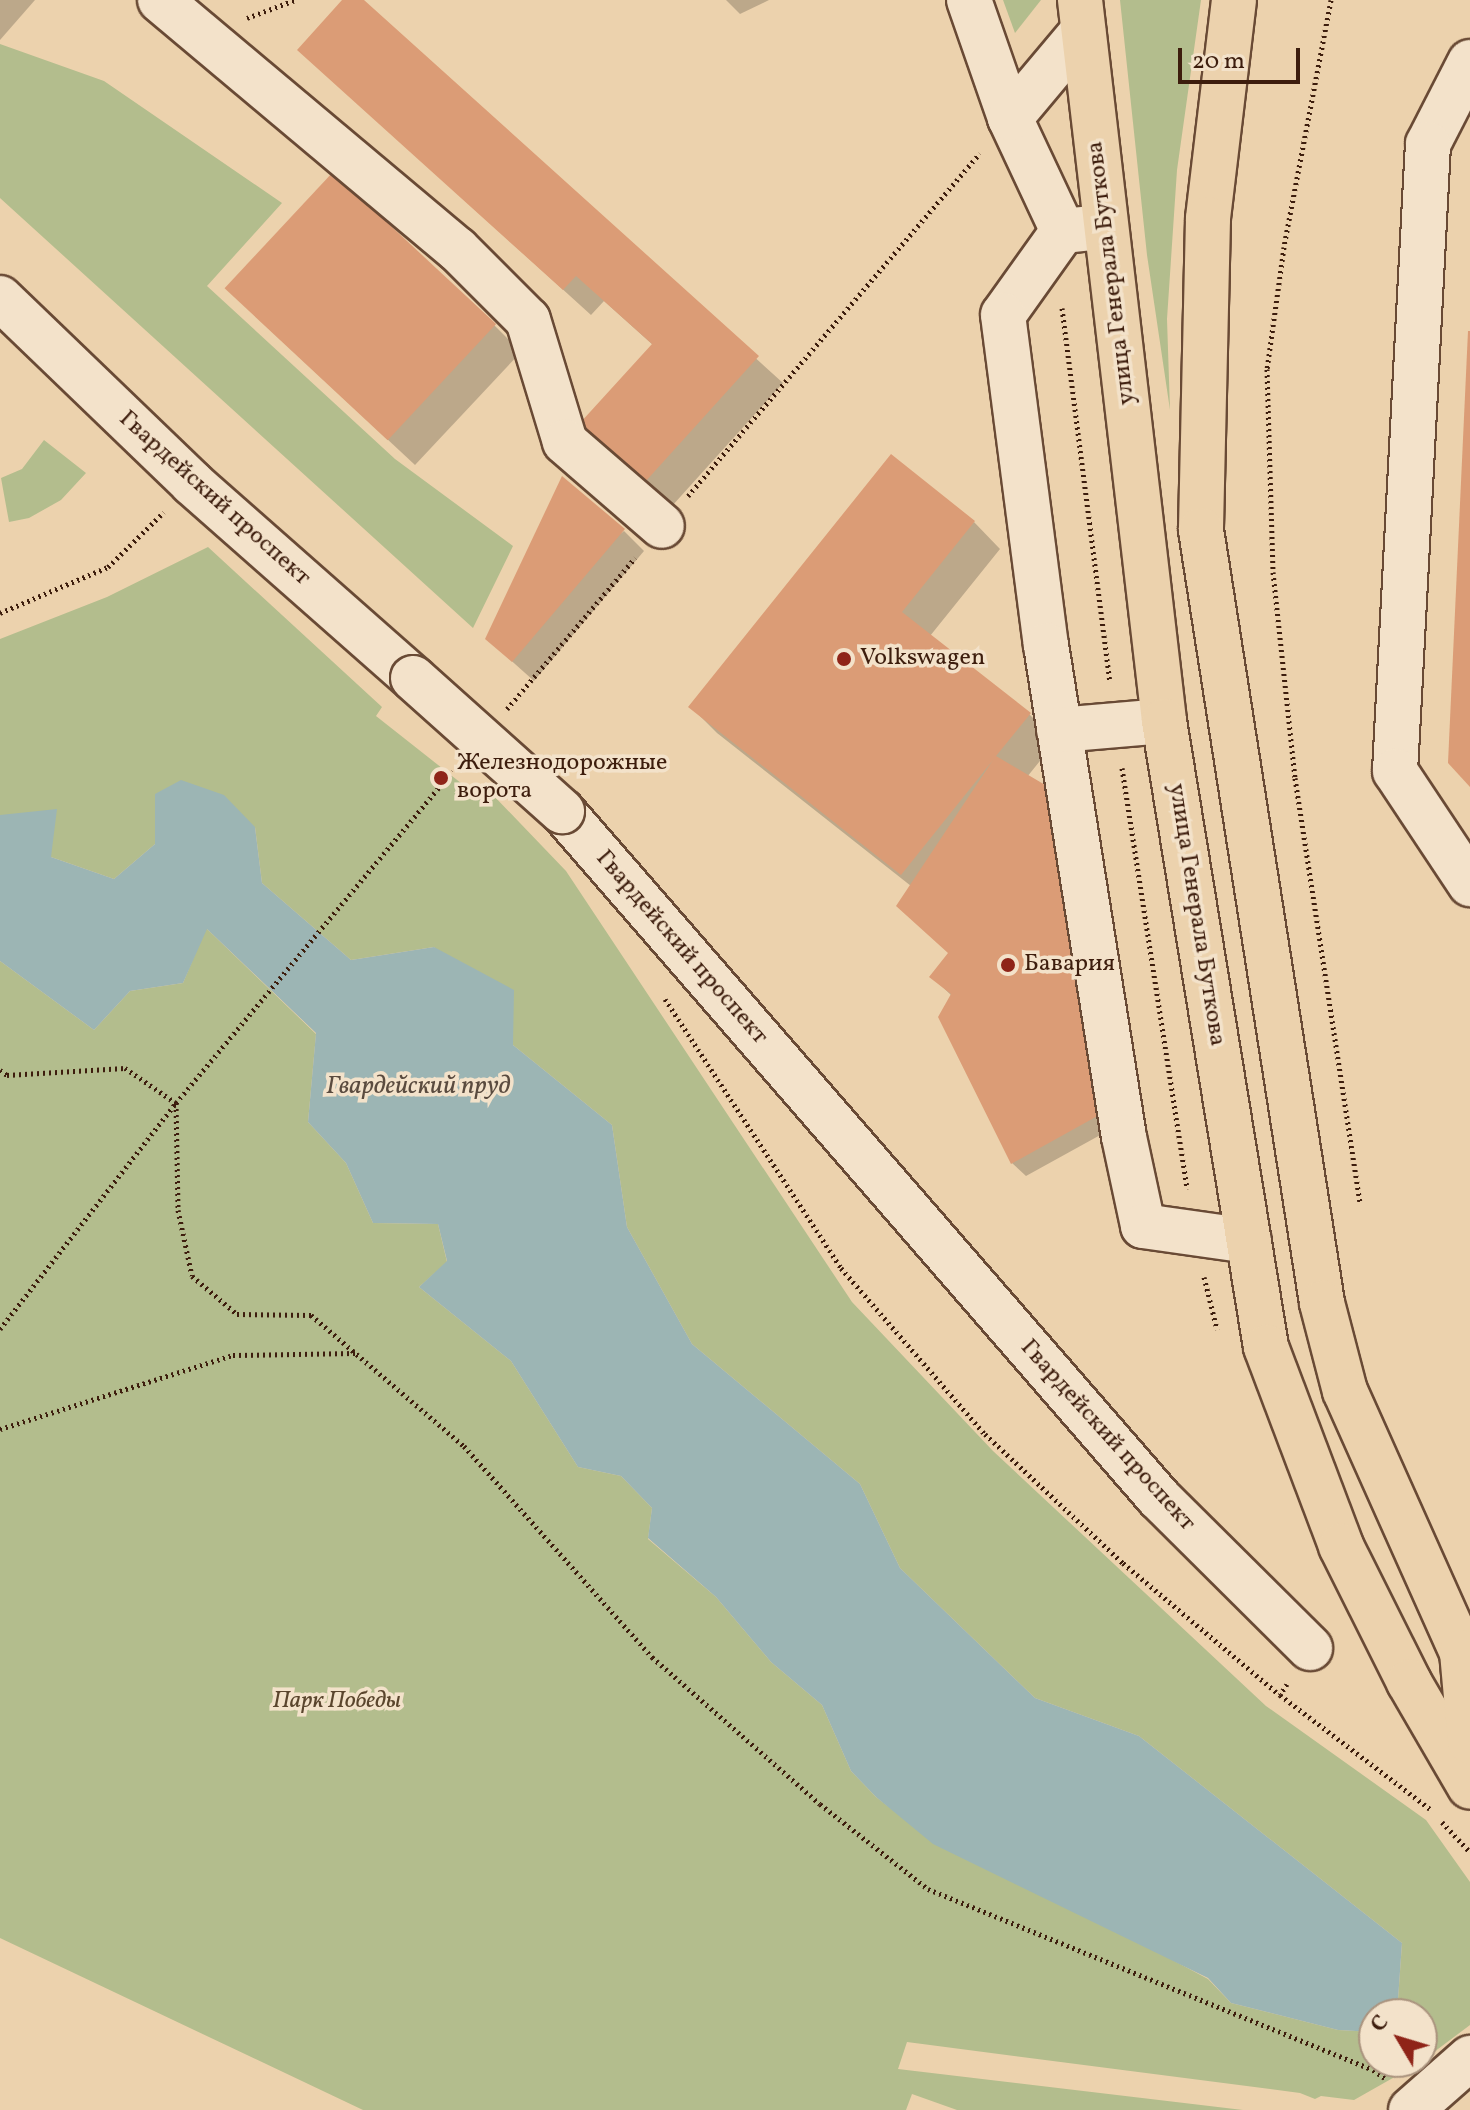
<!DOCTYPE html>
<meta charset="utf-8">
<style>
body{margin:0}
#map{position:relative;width:1470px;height:2110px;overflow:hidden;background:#ecd2ad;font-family:Vollkorn,serif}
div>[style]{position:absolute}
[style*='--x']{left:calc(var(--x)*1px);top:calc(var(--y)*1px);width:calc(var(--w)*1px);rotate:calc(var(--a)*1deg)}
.green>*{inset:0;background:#b3bd8d}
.water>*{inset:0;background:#9cb5b4}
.shadow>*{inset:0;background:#0003}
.building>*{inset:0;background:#db9c76;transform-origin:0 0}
.path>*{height:5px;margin-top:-2.5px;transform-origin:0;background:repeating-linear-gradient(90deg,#3d1d0d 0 2px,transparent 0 6px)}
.roads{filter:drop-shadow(2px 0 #694a35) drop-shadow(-2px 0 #694a35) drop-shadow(0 2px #694a35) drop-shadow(0 -2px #694a35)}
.minor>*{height:44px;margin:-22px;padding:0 22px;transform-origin:22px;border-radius:22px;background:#f3e2ca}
.major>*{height:44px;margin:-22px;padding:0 22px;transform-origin:22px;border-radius:22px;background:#ecd2ad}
.bridges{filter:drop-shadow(2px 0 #694a35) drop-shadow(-2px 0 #694a35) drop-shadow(0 2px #694a35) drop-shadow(0 -2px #694a35)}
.minor-bridge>*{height:44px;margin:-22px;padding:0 22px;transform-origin:22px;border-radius:22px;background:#f3e2ca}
.dots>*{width:22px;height:22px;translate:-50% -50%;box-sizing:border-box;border:4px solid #f3e2ca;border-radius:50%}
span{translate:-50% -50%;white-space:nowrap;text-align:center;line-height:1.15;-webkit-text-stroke:7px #f3e2ca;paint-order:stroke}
.street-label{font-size:24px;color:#3d1d0d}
.poi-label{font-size:24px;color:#3d1d0d}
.left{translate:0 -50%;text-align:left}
.park-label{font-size:24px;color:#5a452d;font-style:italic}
.water-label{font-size:26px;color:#5a4b3f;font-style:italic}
.north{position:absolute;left:1358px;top:1998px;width:80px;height:80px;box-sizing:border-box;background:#f3e2ca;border:2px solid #aa937e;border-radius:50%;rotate:308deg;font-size:22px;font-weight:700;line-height:32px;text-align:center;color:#3d1d0d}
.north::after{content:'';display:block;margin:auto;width:28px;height:36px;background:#8f2418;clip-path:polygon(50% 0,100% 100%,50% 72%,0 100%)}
.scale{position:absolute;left:1178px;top:48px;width:122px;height:36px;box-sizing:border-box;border:4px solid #3d1d0d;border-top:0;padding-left:10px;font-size:24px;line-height:28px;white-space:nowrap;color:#3d1d0d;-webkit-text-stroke:6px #f3e2ca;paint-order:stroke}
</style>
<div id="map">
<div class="green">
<i style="clip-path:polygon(1003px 0,1041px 0,1015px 33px)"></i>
<i style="clip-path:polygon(1120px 0,1201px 0,1177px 170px,1167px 319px,1170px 410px,1147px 255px)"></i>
<i style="clip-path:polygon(0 44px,104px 81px,282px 203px,207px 286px,395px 459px,513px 546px,473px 628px,0 198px)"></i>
<i style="clip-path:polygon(44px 440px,86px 473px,61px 500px,29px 518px,9px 522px,1px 478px,22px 469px)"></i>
<i style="clip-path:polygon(208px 547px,382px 707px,376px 716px,485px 802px,493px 795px,566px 871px,852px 1302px,993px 1451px,1266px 1706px,1426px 1820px,1470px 1882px,1470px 2025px,1422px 2061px,1422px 2014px,1397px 2014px,1402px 1943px,1139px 1736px,1035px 1698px,900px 1568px,860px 1484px,692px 1344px,627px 1227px,612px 1125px,513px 1045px,434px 947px,351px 960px,262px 883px,255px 827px,155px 844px,114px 879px,51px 857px,0 815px,0 639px,107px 597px)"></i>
<i style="clip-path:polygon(206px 928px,316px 1034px,308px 1122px,346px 1163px,373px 1223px,438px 1224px,447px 1262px,419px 1287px,511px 1361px,578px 1467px,621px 1476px,652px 1508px,648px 1539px,716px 1597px,771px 1662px,822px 1705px,851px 1771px,876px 1797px,894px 1811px,1208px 1979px,1231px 2003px,1338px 2030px,1374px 2032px,1374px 2062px,1421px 2062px,1354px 2100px,1321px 2096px,1315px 2099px,1300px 2093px,907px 2042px,898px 2069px,1243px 2110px,957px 2110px,912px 2094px,906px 2110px,363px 2110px,0 1938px,0 961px,94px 1030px,130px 991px,183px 983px)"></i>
</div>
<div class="water">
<i style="clip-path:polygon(181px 780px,224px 795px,255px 827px,262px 883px,351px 960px,434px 947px,514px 990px,513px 1045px,612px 1125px,627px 1227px,692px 1344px,860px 1484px,900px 1568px,1035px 1698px,1139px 1736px,1402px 1943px,1397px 2014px,1374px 2014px,1374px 2032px,1338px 2030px,1231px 2003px,1208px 1978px,933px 1844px,876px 1797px,851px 1771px,822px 1705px,771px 1662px,716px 1597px,648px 1538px,652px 1508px,621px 1476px,578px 1467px,511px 1361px,419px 1287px,447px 1261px,438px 1224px,373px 1223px,346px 1163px,308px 1122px,316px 1033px,207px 929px,183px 983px,130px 991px,94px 1030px,0 961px,0 815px,57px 809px,51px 857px,114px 879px,155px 844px,155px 794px)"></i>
</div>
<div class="shadow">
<i style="clip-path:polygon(0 0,35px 0,0 40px)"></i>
<i style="clip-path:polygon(345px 0,361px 0,783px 383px,672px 506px,583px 423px,653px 345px,604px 301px,591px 315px,299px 50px)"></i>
<i style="clip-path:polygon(726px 0,769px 0,740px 14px)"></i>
<i style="clip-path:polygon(254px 315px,494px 325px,521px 352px,415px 465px)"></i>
<i style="clip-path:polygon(974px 522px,1000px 549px,930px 636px,1029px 714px,1056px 741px,1027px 777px,1113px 1128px,1026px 1176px,1012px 1163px,952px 996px,932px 977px,950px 954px,911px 886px,717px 733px,691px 707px)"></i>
<i style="clip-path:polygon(624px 531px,644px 551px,534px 681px,487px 639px)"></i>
</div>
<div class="building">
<i style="clip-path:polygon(342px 0,364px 0,759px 356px,645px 482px,580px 423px,652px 344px,576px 276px,563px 290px,297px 50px)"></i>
<i style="left:333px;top:172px;width:223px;height:159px;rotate:43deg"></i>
<i style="clip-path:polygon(1468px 331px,1470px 331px,1470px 787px,1448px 763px)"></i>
<i style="clip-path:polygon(891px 454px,975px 521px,902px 612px,1031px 713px,996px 756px,1057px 792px,1101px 1114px,1011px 1164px,938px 1017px,951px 994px,929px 977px,948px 953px,896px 906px,993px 760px,901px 875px,688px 707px)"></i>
<i style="clip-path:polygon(562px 476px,625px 529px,512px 662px,485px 639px)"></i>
</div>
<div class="path">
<i style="--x:1331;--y:0;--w:251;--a:100.8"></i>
<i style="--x:1284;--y:247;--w:123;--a:97.9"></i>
<i style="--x:1267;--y:369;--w:203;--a:88.3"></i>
<i style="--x:1273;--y:572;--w:207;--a:83.9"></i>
<i style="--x:1295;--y:778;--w:430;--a:81.3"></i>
<i style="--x:247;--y:18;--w:51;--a:-20.6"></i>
<i style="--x:1062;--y:308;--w:377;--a:82.7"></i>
<i style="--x:688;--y:496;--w:450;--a:-49.6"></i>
<i style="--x:0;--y:613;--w:117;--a:-23.1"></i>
<i style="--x:108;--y:567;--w:78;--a:-44.5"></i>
<i style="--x:507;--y:709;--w:198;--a:-49.7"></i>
<i style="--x:1122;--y:768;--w:426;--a:81.2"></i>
<i style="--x:665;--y:999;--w:321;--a:56.8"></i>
<i style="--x:841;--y:1268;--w:220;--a:49.1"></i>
<i style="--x:985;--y:1434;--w:189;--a:43.1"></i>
<i style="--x:1123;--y:1563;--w:205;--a:40.1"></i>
<i style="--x:0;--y:1070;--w:9;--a:36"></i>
<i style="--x:7;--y:1075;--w:118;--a:-3.4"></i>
<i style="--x:125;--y:1068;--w:62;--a:34.5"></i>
<i style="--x:176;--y:1103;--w:107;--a:88.9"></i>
<i style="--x:178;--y:1210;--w:67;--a:78"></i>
<i style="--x:192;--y:1276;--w:59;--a:40.2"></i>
<i style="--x:237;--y:1314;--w:74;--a:0.8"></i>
<i style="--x:311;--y:1315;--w:201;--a:40.6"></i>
<i style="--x:464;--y:1446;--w:283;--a:48.3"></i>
<i style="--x:652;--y:1657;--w:223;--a:41.2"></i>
<i style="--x:820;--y:1804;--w:137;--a:38.2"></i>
<i style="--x:928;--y:1889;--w:480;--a:22.1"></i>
<i style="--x:1373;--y:2070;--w:14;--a:34"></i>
<i style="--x:1204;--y:1277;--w:54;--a:76"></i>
<i style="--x:0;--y:1329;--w:286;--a:-52.1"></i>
<i style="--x:176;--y:1103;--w:432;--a:-50.2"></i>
<i style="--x:0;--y:1429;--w:244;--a:-17.6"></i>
<i style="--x:233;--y:1355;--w:122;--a:-0.9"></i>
<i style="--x:1287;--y:1684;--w:13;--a:122"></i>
<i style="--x:1280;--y:1695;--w:188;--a:37.2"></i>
<i style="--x:1442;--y:1822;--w:41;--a:47"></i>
</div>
<div class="roads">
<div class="minor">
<i style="--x:160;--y:0;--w:388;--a:40"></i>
<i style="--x:457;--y:249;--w:100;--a:45"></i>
<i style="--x:528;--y:320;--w:127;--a:73.1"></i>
<i style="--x:565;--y:442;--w:128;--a:40.9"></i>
<i style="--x:969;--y:0;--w:125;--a:70.8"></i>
<i style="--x:1010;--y:118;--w:125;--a:64.9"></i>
<i style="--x:1063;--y:231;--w:28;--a:-6"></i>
<i style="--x:1470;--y:62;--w:92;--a:117.1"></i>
<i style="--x:1428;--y:144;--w:628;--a:93.01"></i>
<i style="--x:1395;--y:771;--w:136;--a:56.4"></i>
<i style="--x:1010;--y:118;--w:114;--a:-50"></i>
<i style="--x:1063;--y:231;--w:103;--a:125.5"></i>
<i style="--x:1003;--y:315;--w:333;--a:82.6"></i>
<i style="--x:1046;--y:645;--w:498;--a:81"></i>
<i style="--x:1124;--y:1137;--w:91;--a:77.9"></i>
<i style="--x:1143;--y:1226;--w:107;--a:8.1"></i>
<i style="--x:0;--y:298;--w:267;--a:43.9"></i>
<i style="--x:192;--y:483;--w:295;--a:41.4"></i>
<i style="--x:1059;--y:730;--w:105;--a:-4.9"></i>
<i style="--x:562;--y:811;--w:910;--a:49.01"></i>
<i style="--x:1159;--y:1498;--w:213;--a:44.8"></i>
<i style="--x:1411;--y:2110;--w:79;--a:-41.4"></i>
</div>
<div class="major">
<i style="--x:1080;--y:0;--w:726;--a:83.35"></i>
<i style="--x:1164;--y:721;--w:634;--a:80.75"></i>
<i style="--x:1266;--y:1347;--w:213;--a:69.3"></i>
<i style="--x:1341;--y:1546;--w:152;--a:63.4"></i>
<i style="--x:1409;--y:1682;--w:121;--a:59.8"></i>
<i style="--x:1234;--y:0;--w:221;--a:96.8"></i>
<i style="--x:1208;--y:219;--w:311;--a:91.3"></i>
<i style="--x:1201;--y:530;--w:782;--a:81.1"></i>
<i style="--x:1322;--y:1303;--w:91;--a:75.4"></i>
<i style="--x:1345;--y:1391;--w:286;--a:65.9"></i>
<i style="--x:1462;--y:1652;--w:90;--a:84.9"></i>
</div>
</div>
<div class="bridges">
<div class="minor-bridge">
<i style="--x:413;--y:678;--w:200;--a:41.8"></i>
</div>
</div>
<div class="dots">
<i style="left:844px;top:659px;background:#8f2418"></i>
<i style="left:441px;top:778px;background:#8f2418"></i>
<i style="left:1008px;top:965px;background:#8f2418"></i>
</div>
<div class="street-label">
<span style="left:1112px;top:273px;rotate:-97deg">улица Генерала Буткова</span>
<span style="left:214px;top:499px;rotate:42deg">Гвардейский проспект</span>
<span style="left:1196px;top:915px;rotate:81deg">улица Генерала Буткова</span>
<span style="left:681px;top:948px;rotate:49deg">Гвардейский проспект</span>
<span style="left:1107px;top:1436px;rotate:48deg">Гвардейский проспект</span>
</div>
<div class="poi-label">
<span class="left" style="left:860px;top:659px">Volkswagen</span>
<span class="left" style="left:457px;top:778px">Железнодорожные<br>ворота</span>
<span class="left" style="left:1024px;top:965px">Бавария</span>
</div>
<div class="park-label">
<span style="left:337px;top:1702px">Парк Победы</span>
</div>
<div class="water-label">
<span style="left:418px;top:1087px">Гвардейский пруд</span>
</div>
<div class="north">С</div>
<div class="scale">20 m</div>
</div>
